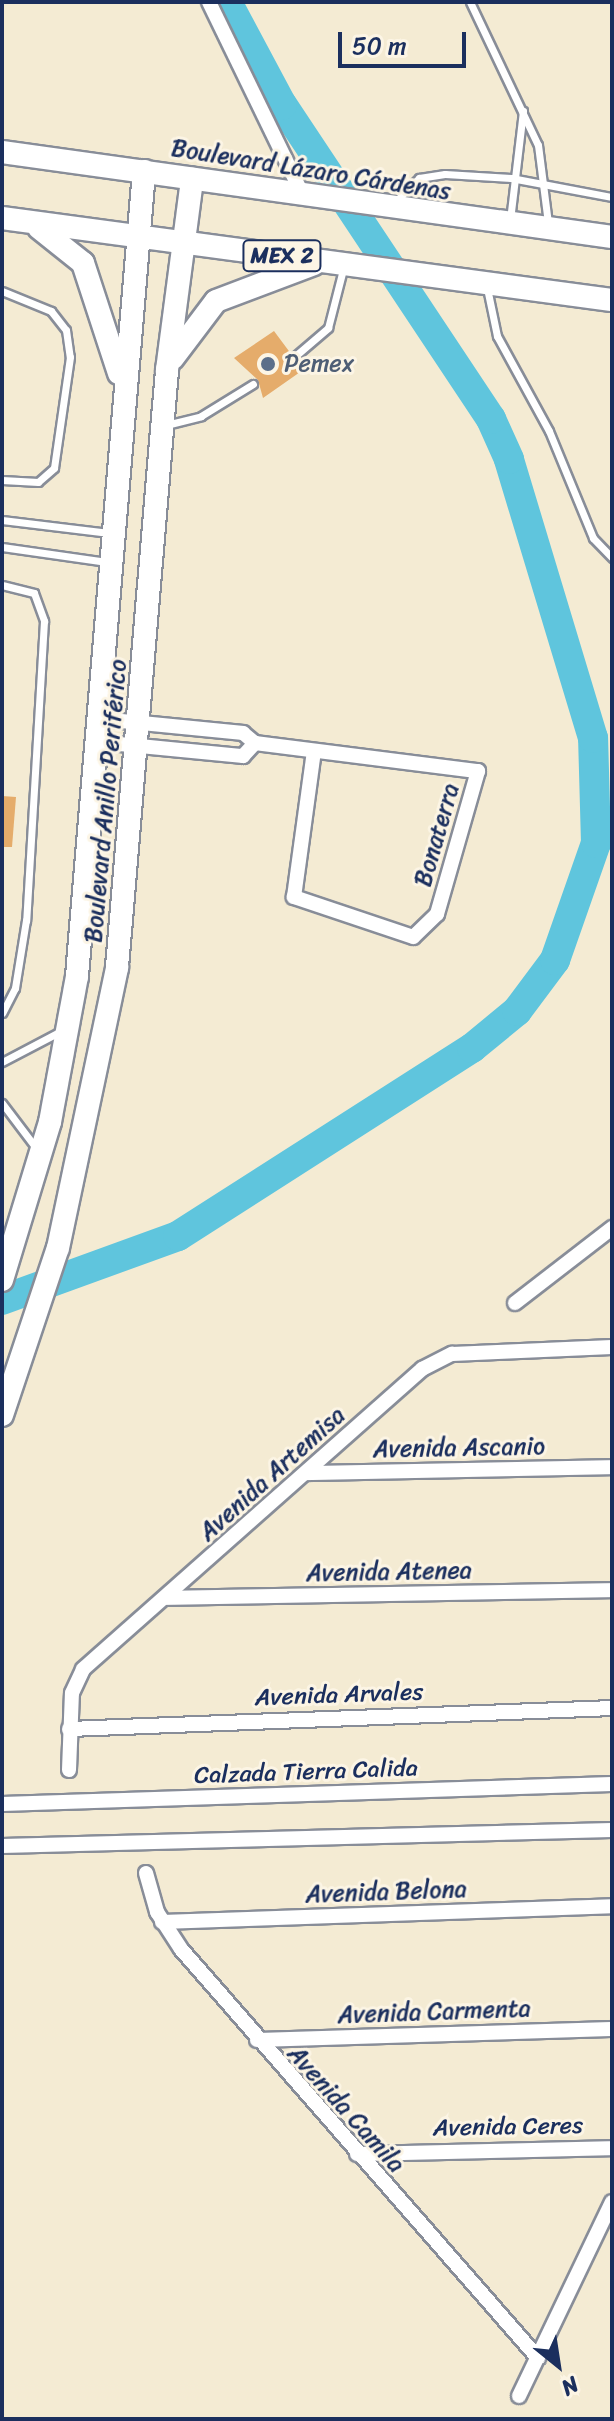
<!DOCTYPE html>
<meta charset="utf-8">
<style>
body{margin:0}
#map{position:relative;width:614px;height:2421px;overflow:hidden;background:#f4ebd3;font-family:Sriracha,sans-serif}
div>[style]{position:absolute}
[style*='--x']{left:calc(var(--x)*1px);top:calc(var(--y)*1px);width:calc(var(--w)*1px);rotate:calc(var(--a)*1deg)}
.river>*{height:30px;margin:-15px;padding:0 15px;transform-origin:15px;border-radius:15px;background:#5fc5dd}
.building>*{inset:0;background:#e5ac6b}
.roads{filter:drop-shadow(2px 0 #888d98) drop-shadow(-2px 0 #888d98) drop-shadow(0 2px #888d98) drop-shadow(0 -2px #888d98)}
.service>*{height:7px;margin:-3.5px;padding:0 3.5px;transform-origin:3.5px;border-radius:3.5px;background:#fff}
.minor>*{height:14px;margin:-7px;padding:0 7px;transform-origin:7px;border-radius:7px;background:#fff}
.primary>*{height:22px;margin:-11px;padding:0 11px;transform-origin:11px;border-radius:11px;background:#fff}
.dots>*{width:22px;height:22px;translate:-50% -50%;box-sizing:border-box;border:4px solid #fcf5e5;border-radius:50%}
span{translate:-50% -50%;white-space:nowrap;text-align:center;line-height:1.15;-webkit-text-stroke:6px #fcf5e5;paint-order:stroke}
.shield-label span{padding:2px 6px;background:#fcf5e5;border:2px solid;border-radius:6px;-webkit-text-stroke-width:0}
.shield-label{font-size:22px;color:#1b2f5e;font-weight:700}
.street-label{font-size:24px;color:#1b2f5e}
.service-label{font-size:24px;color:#4e5e75}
.left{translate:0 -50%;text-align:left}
.frame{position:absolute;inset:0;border:4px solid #1b2f5e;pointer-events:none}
.north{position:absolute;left:518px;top:2325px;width:80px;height:80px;-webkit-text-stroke:6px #fcf5e5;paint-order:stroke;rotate:150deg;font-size:22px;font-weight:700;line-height:32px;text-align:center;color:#1b2f5e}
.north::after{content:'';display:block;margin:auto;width:28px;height:36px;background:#1b2f5e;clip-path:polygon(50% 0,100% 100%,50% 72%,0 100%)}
.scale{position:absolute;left:338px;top:32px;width:128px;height:36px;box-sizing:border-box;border:4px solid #1b2f5e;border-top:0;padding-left:10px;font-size:24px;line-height:28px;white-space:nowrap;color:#1b2f5e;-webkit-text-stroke:6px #fcf5e5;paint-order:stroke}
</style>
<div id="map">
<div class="river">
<i style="--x:2;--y:1300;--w:187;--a:-20"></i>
<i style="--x:178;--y:1236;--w:349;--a:-32.6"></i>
<i style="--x:472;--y:1048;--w:58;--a:-39.4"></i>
<i style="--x:517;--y:1011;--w:64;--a:-53.3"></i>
<i style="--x:555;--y:960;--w:124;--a:-70.7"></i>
<i style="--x:596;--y:843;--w:105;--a:-91.6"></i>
<i style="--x:593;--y:738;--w:291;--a:-106.8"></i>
<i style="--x:509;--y:459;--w:44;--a:-114.2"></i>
<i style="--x:491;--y:419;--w:377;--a:-123.6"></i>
<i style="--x:282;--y:105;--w:117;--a:-118.1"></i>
</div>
<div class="building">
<i style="clip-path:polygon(274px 331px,303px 370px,263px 398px,258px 380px,234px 358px)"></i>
<i style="clip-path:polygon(2px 796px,16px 797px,12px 847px,2px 847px)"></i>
</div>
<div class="roads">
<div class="service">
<i style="--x:470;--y:2;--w:158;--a:64.6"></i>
<i style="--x:538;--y:145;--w:79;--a:82.7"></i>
<i style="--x:395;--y:202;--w:34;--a:-45"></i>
<i style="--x:419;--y:178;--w:26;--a:-9"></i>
<i style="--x:445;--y:174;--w:66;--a:3.5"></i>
<i style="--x:511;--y:178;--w:103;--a:10.7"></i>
<i style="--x:510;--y:220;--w:110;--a:-83.2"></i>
<i style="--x:487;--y:288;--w:49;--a:78.2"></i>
<i style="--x:497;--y:336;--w:108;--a:61.3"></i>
<i style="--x:549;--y:431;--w:116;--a:67.6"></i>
<i style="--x:593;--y:538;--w:28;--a:46"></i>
<i style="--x:2;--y:291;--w:53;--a:22.2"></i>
<i style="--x:51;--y:311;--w:24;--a:52"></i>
<i style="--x:66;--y:330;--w:27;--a:82"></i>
<i style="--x:70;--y:357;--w:112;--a:98.2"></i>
<i style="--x:54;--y:468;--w:21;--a:139"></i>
<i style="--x:38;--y:482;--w:36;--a:-177"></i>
<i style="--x:294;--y:357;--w:45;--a:-40.5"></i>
<i style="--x:328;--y:328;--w:65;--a:-75.7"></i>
<i style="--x:166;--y:425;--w:36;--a:-14"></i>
<i style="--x:201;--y:416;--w:61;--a:-31.6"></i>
<i style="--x:2;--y:520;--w:108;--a:6.9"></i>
<i style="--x:2;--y:547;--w:106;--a:8.1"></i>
<i style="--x:2;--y:585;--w:33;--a:14"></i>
<i style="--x:34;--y:593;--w:30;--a:70"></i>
<i style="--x:44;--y:621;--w:300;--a:93.4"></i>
<i style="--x:26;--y:920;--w:69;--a:99.2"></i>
<i style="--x:15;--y:988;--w:28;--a:117"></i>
<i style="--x:2;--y:1062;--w:67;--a:-27.7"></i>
<i style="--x:2;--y:1103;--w:56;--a:52.9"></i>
</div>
<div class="minor">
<i style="--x:209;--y:2;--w:216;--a:64.1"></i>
<i style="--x:101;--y:719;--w:143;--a:5.6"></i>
<i style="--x:243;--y:733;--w:16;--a:40"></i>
<i style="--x:99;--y:742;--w:145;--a:5.6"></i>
<i style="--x:243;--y:756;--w:18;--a:-47"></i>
<i style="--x:255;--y:743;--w:225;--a:7.2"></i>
<i style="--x:478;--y:771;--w:149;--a:106"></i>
<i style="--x:437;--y:914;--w:33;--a:136"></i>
<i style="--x:413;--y:937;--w:126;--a:-161.4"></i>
<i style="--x:294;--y:897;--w:147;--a:-82.2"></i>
<i style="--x:515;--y:1303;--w:123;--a:-37.7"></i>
<i style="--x:307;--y:1473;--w:305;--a:-1.1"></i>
<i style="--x:167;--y:1598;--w:445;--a:-1"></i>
<i style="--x:69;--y:1729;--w:543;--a:-2.21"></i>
<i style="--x:69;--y:1770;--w:77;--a:-87.8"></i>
<i style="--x:72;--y:1693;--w:26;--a:-65"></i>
<i style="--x:83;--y:1669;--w:453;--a:-41.5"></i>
<i style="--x:422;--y:1369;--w:34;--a:-27"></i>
<i style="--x:452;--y:1354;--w:160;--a:-2.5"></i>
<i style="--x:2;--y:1804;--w:610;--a:-1.88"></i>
<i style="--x:2;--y:1846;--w:610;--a:-1.5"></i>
<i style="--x:146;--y:1873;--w:41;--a:74.2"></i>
<i style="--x:157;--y:1912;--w:44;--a:57"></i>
<i style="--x:181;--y:1949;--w:543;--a:48.88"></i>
<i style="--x:162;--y:1922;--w:450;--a:-2"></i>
<i style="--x:257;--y:2040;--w:355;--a:-1.8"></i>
<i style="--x:357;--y:2154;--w:255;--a:-1.3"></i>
<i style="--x:519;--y:2396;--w:215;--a:-64.4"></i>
</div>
<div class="primary">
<i style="--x:2;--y:152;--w:616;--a:7.93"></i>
<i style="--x:2;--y:218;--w:615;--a:7.66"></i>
<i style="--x:39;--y:228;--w:56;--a:38.5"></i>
<i style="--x:83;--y:263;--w:116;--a:71.9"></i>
<i style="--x:173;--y:358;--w:71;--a:-53"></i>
<i style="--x:216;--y:301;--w:105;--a:-20.7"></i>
<i style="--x:2;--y:1280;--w:165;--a:-73.1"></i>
<i style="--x:50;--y:1122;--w:148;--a:-79.5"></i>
<i style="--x:77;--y:976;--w:808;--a:-85.24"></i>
<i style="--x:2;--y:1415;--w:176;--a:-71.5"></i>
<i style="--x:58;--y:1248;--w:287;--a:-78.1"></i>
<i style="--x:117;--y:967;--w:599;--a:-85.21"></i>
<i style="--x:167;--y:370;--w:193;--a:-82.5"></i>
</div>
</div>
<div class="dots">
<i style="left:268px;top:364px;background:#5c6f8a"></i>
</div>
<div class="shield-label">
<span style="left:282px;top:256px">MEX 2</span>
</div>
<div class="street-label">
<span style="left:311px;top:170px;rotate:9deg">Boulevard Lázaro Cárdenas</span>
<span style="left:106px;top:801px;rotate:-85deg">Boulevard Anillo Periférico</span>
<span style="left:437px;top:835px;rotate:-74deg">Bonaterra</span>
<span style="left:459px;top:1448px;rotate:-1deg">Avenida Ascanio</span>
<span style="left:272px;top:1474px;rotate:-42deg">Avenida Artemisa</span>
<span style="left:389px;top:1572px;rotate:-1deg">Avenida Atenea</span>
<span style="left:339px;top:1695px;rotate:-2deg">Avenida Arvales</span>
<span style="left:306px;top:1772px;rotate:-2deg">Calzada Tierra Calida</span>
<span style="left:386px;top:1892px;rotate:-2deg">Avenida Belona</span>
<span style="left:434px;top:2012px;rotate:-2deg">Avenida Carmenta</span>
<span style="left:346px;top:2109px;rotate:48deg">Avenida Camila</span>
<span style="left:508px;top:2127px;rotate:-1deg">Avenida Ceres</span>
</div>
<div class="service-label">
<span class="left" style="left:284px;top:364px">Pemex</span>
</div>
<div class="frame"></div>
<div class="north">N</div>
<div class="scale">50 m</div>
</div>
